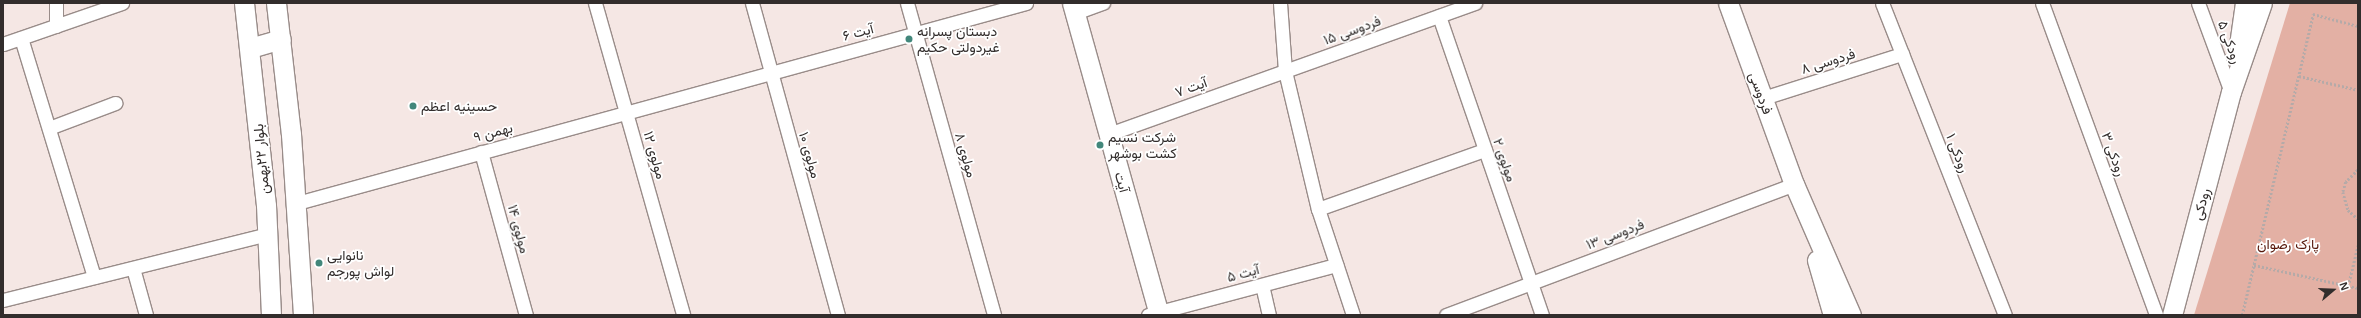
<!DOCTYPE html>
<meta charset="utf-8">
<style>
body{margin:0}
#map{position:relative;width:2361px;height:318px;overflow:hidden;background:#f5e7e4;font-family:Helvetica,Vazirmatn,sans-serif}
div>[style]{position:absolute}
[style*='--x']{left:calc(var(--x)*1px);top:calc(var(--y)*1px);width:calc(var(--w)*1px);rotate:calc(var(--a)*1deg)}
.green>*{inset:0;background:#e3b0a4}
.path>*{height:2.5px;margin-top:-1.25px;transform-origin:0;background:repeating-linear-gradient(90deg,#b5aaa8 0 2px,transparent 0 4px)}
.roads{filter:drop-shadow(1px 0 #998c89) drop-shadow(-1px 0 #998c89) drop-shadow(0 1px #998c89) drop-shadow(0 -1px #998c89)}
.street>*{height:13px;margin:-6.5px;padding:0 6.5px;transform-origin:6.5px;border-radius:6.5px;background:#fff}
.secondary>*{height:19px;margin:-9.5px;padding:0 9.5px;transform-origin:9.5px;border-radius:9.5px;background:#fff}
.dots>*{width:11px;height:11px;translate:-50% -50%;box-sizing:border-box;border:2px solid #fff;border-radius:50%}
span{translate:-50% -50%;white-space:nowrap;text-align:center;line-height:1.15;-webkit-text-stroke:3.5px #fff;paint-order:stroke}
.street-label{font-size:14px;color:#322d2c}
.poi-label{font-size:14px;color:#322d2c}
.left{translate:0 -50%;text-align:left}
.park-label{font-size:14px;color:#57180b}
.frame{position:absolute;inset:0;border:4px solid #322d2c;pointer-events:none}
.north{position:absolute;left:2313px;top:270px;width:40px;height:40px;-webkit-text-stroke:3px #fff;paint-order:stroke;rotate:71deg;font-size:11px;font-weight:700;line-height:16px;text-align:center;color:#322d2c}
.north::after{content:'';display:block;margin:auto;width:14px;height:18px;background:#322d2c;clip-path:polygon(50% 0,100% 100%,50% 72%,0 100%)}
</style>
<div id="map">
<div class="green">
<i style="clip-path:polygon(2290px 3px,2358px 3px,2358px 315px,2194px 315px)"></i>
</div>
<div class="path">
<i style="--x:2299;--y:76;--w:61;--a:13.3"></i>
<i style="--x:2358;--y:170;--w:17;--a:135"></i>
<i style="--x:2346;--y:182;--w:10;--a:107"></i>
<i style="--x:2343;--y:192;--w:19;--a:74"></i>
<i style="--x:2348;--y:210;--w:13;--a:42"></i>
<i style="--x:2254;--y:265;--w:107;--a:12.5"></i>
<i style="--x:2348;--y:286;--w:42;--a:-76.3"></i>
<i style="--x:2242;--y:315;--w:309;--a:-76.7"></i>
<i style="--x:2313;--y:14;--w:47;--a:14.9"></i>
</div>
<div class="roads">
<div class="street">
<i style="--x:56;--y:3;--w:23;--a:90"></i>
<i style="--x:595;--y:3;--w:324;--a:74.2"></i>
<i style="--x:752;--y:3;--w:324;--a:74.6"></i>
<i style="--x:907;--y:3;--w:324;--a:74.4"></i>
<i style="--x:1280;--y:3;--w:68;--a:85.8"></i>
<i style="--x:1285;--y:71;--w:142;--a:76.6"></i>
<i style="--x:1318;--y:209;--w:112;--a:71.7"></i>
<i style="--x:1882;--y:3;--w:335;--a:68.5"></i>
<i style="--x:2042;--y:3;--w:332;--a:69.9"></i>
<i style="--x:2198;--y:3;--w:95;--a:69.7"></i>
<i style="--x:1075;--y:13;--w:30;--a:-20"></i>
<i style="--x:1439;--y:16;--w:316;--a:71"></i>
<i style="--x:21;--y:38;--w:250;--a:73"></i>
<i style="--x:3;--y:44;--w:126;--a:-19"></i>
<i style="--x:1763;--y:98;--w:146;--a:-17.6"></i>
<i style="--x:49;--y:128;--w:71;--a:-20.7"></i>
<i style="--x:1109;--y:134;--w:389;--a:-19.7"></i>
<i style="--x:481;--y:152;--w:169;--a:74.6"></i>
<i style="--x:297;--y:203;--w:756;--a:-15.34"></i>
<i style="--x:1318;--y:209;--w:177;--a:-19.5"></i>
<i style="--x:133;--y:268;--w:49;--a:74.5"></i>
<i style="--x:1262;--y:285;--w:31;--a:77"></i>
<i style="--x:3;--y:300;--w:272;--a:-14"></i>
<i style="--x:1148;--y:315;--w:195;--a:-14.9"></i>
<i style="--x:1446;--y:315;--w:372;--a:-20.6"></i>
</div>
<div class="secondary">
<i style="--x:244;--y:3;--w:203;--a:83.8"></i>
<i style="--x:266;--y:205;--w:110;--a:87.4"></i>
<i style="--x:276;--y:3;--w:132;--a:83.5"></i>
<i style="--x:291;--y:134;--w:181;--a:86.2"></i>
<i style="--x:1072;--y:3;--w:324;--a:74.4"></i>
<i style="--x:1728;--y:3;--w:193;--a:70"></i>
<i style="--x:1794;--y:184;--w:143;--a:66.5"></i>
<i style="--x:2239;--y:45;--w:42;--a:-81.9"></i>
<i style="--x:250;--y:48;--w:32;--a:-16"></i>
<i style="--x:1817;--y:260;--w:57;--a:73.8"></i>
<i style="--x:2172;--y:315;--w:231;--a:-75.2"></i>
<i style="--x:2231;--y:92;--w:94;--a:-70.8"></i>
</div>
</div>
<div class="dots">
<i style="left:909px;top:39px;background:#42877b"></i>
<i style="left:413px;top:106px;background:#42877b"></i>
<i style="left:1100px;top:145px;background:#42877b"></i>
<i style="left:319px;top:263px;background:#42877b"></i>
</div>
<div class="street-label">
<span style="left:1352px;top:30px;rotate:-20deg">فردوسی ۱۵</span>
<span style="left:858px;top:32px;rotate:-15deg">آیت ۶</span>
<span style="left:2230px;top:42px;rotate:70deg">رودکی ۵</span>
<span style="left:1828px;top:61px;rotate:-17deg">فردوسی ۸</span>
<span style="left:1191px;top:87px;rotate:-20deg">آیت ۷</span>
<span style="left:1761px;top:93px;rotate:70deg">فردوسی</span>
<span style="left:493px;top:132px;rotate:-15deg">بهمن ۹</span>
<span style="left:1958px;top:153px;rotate:69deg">رودکی ۱</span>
<span style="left:2114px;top:154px;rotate:70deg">رودکی ۳</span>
<span style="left:655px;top:155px;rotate:74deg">مولوی ۱۲</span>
<span style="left:810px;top:155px;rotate:74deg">مولوی ۱۰</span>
<span style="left:966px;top:155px;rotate:74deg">مولوی ۸</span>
<span style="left:261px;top:159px;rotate:-95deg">بلوار ۲۲بهمن</span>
<span style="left:1505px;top:160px;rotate:71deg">مولوی ۲</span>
<span style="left:1122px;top:182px;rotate:74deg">آیت</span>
<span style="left:2201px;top:204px;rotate:-75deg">رودکی</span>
<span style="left:519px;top:229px;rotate:75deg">مولوی ۱۴</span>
<span style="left:1615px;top:234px;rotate:-21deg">فردوسی ۱۳</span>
<span style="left:1243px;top:273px;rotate:-15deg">آیت ۵</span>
</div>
<div class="poi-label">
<span class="left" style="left:917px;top:39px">دبستان پسرانه<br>غیردولتی حکیم</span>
<span class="left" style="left:421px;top:106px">حسینیه اعظم</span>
<span class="left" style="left:1108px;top:145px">شرکت نسیم<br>کشت بوشهر</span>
<span class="left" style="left:327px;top:263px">نانوایی<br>لواش پورجم</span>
</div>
<div class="park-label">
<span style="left:2288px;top:244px">پارک رضوان</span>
</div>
<div class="frame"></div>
<div class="north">N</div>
</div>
